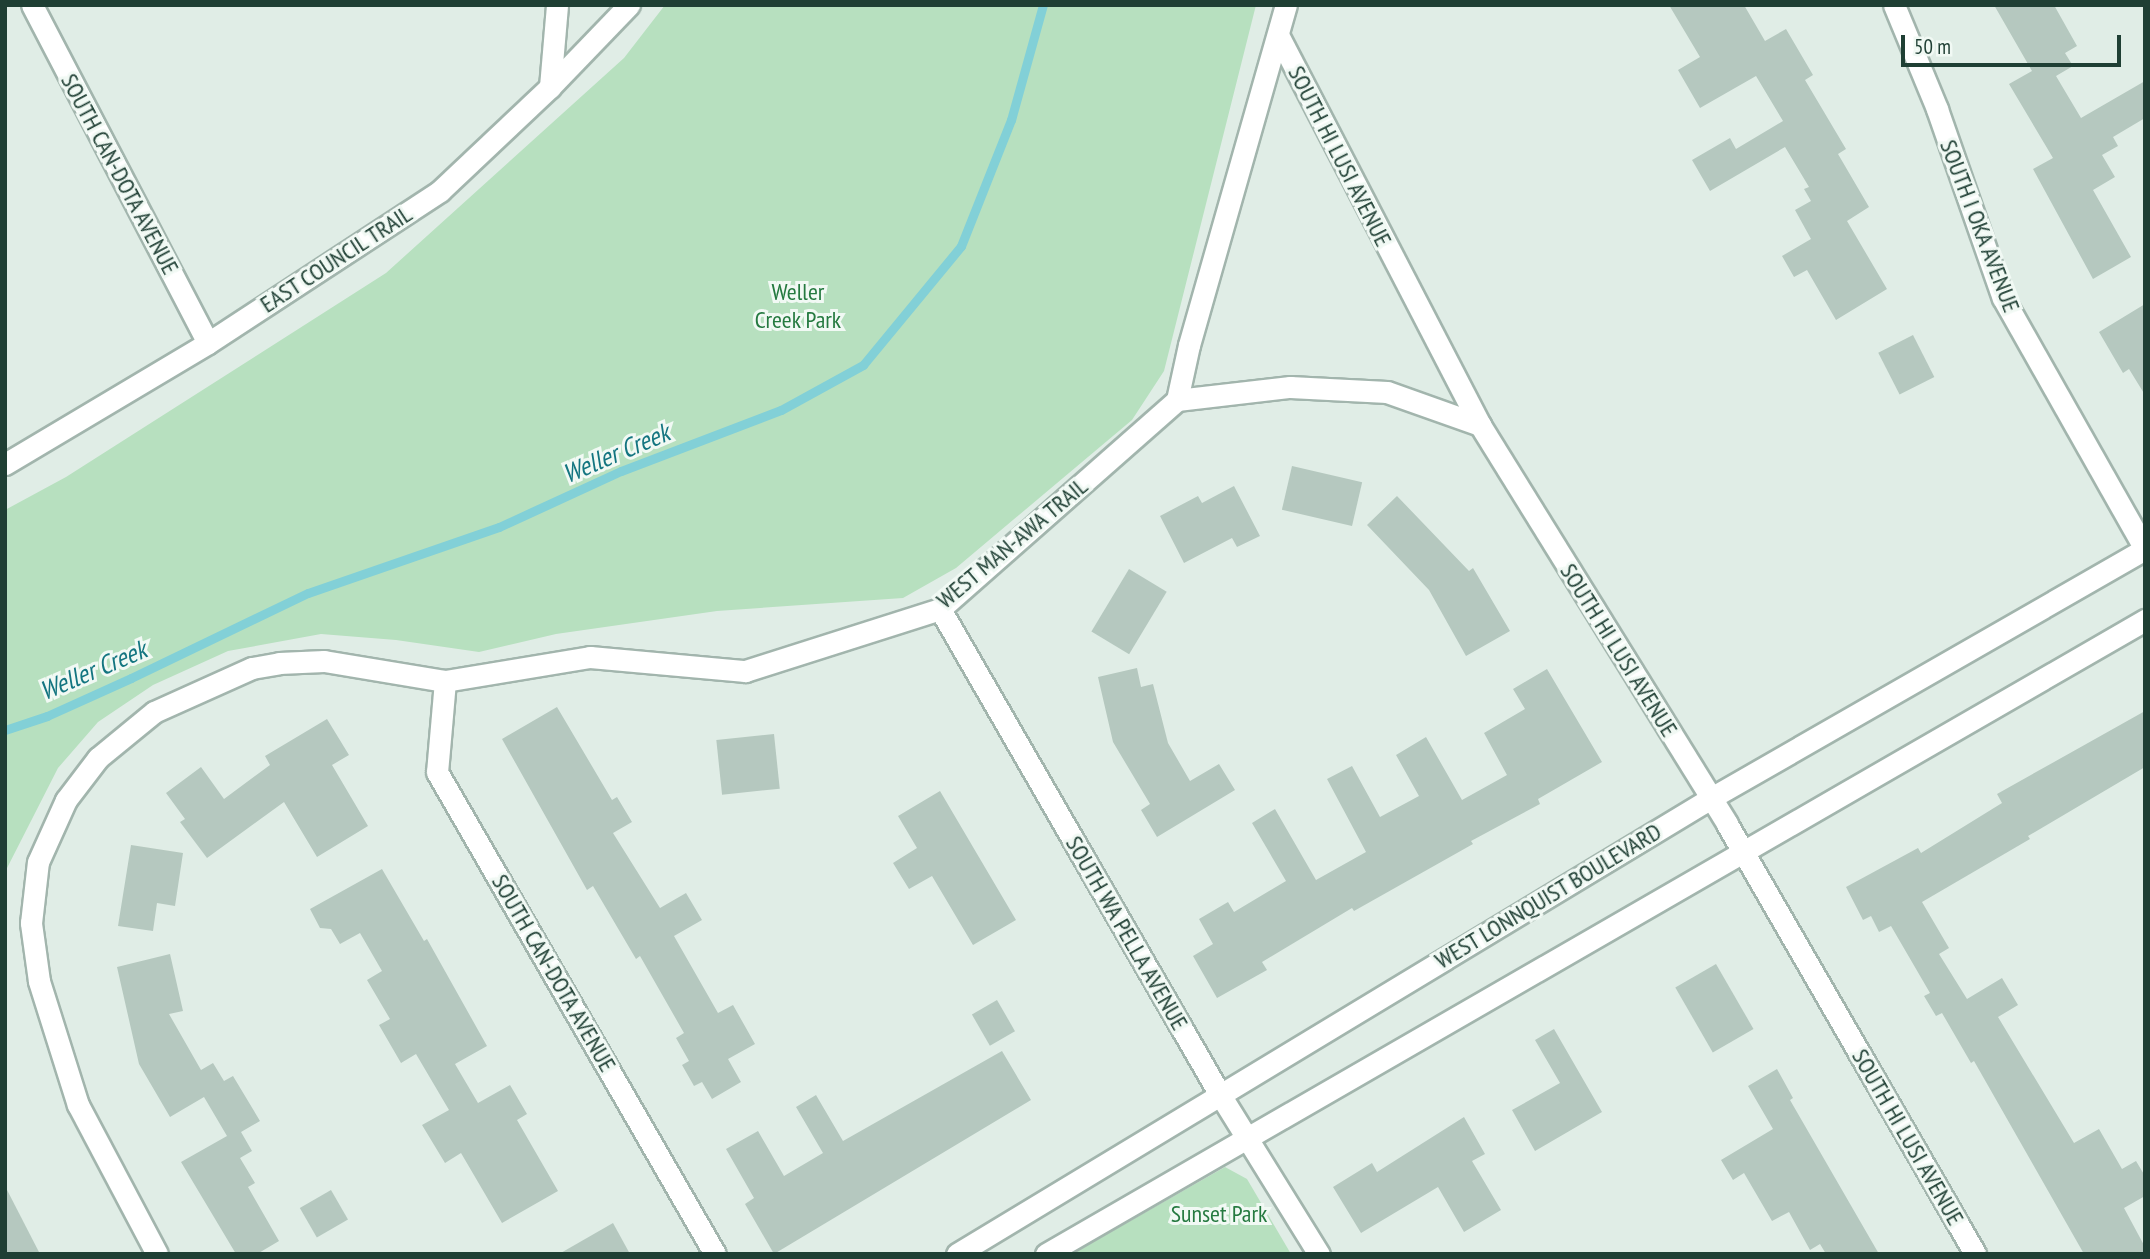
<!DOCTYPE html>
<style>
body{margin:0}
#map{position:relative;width:2150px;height:1259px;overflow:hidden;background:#e0ede6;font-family:"PT Sans Narrow",sans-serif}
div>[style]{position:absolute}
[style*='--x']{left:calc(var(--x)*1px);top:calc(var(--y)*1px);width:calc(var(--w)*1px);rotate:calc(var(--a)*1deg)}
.green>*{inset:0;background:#b7e0bf}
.stream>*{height:9px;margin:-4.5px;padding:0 4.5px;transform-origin:4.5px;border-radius:4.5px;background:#82d0d7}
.building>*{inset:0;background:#b5c8bf;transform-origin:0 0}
.roads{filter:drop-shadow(2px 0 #a2b5ad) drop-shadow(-2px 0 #a2b5ad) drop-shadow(0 2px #a2b5ad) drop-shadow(0 -2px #a2b5ad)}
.street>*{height:21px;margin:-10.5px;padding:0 10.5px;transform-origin:10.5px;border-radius:10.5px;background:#fff}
span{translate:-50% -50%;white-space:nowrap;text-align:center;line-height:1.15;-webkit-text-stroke:6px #f1f9f4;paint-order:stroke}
.street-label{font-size:24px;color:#1f3f34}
.park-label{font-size:24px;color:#257a40}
.water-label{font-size:26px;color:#137580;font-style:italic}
.frame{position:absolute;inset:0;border:7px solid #1f3f34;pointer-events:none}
.scale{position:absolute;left:1901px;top:35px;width:220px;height:32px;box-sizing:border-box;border:4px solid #1f3f34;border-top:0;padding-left:9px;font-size:21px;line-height:24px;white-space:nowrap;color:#1f3f34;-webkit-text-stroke:5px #f1f9f4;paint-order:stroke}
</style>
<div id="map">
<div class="green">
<i style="clip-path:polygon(665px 5px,1256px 5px,1164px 371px,1132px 420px,956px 568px,903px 598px,717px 611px,556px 634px,479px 652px,396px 640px,321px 634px,228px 651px,153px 685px,98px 722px,58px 768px,5px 872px,5px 510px,66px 477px,386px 273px,624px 58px)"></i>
<i style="clip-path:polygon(1225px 1167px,1247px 1179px,1291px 1254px,1072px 1254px)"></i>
</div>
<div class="stream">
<i style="--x:5;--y:730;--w:44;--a:-18.4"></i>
<i style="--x:47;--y:716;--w:92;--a:-24.3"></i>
<i style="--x:131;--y:678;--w:196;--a:-25.7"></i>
<i style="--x:308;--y:593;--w:202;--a:-19.1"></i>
<i style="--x:499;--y:527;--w:134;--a:-24.7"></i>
<i style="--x:621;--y:471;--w:171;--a:-20.9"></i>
<i style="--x:781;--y:410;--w:94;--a:-28.8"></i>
<i style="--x:863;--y:365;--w:154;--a:-50.5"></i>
<i style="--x:961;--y:246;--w:136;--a:-68.4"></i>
<i style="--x:1011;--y:120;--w:119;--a:-74.5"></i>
</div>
<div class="building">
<i style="clip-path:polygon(1669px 5px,1744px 5px,1765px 41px,1786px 29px,1813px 75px,1805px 80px,1846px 149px,1838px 154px,1869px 207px,1847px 221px,1887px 289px,1836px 320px,1807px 270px,1794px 277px,1782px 256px,1811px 239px,1795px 210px,1811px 201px,1804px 189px,1809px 187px,1785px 147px,1710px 191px,1692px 160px,1730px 138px,1736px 149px,1783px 121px,1756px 76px,1700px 108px,1678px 70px,1700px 57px)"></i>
<i style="clip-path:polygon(1994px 5px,2054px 5px,2077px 46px,2065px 53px,2073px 66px,2056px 76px,2081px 118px,2145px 81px,2145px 118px,2113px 137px,2118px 146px,2102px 155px,2115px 177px,2093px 190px,2131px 257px,2093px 279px,2033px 169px,2053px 158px,2009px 84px,2032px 71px)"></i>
<i style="clip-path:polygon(2145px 304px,2145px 395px,2129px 369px,2123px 373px,2099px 332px)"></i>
<i style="left:1913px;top:335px;width:47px;height:39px;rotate:63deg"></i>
<i style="left:1292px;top:466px;width:72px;height:45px;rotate:13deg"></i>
<i style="clip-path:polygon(1234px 486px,1260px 536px,1237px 547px,1232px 538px,1184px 563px,1160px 516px,1198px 496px,1202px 503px)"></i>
<i style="clip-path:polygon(1397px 496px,1469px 571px,1473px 568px,1510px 631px,1466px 656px,1429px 590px,1367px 525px)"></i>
<i style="left:1129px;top:569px;width:44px;height:73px;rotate:31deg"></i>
<i style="clip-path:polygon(1137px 668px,1141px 687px,1153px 684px,1168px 743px,1190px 781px,1219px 764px,1235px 790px,1157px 837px,1141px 810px,1150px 804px,1113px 742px,1098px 677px)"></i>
<i style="clip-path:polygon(1547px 669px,1602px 762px,1538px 799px,1540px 804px,1471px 841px,1473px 844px,1354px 911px,1352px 908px,1262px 962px,1267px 970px,1217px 998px,1193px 956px,1213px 944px,1199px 919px,1228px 902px,1234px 912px,1286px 881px,1252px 823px,1275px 809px,1316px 880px,1366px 852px,1327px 779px,1352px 766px,1380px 817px,1419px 796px,1396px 755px,1426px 737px,1462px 800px,1507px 775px,1484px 733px,1525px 709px,1513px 689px)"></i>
<i style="clip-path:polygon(557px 707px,612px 800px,617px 797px,632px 822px,613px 833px,660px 908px,686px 893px,702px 920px,674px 936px,718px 1013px,733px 1005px,755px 1044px,728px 1059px,741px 1082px,712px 1099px,702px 1082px,694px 1086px,682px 1065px,689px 1061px,676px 1038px,684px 1033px,640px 956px,636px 959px,593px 886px,587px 890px,502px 739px)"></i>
<i style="clip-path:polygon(2145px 711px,2145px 767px,2028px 836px,2030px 839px,1922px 902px,1949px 948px,1939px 954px,1967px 999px,2002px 978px,2018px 1005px,1998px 1017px,2074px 1143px,2099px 1129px,2122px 1169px,2136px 1161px,2145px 1176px,2145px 1196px,2124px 1208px,2145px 1247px,2145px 1254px,2084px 1254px,1974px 1061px,1971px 1063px,1942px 1013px,1936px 1016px,1924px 996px,1930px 993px,1891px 926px,1879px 932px,1871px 916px,1863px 920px,1846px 887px,1918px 848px,1921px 853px,2002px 803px,1997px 794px)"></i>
<i style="clip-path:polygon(327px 719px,349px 755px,332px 765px,368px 826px,317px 857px,284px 802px,207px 858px,180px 822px,185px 819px,166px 793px,201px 767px,224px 799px,270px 765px,265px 756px)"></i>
<i style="left:774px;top:734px;width:55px;height:58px;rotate:84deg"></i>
<i style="clip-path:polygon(940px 791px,1016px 920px,973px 945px,932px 876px,909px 889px,893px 863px,917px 848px,898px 816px)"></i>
<i style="clip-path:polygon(131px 845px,183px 853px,175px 906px,157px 903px,153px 931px,118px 926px)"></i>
<i style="clip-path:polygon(382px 869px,424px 941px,427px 939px,487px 1046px,455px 1064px,478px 1103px,510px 1085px,527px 1114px,517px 1120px,558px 1191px,502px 1223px,461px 1153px,445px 1163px,422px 1125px,449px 1110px,416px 1054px,401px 1063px,379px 1025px,390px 1019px,367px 980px,382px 971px,360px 933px,340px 944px,331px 929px,320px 928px,310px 909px)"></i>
<i style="clip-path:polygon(170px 954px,183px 1011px,169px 1014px,201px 1070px,213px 1063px,224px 1081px,233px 1076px,260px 1121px,241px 1132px,252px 1151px,240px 1158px,255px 1183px,248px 1187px,279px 1241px,257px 1254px,236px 1254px,181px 1162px,227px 1136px,204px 1097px,170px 1117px,139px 1064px,117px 967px)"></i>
<i style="left:1716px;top:964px;width:75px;height:47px;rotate:60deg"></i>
<i style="left:997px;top:1000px;width:36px;height:29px;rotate:60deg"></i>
<i style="clip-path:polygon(1554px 1029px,1602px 1112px,1535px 1151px,1512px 1110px,1560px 1083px,1535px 1040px)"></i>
<i style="clip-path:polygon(1002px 1051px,1031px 1100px,774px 1254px,745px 1204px,754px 1198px,726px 1149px,758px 1131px,784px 1176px,823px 1153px,796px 1107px,816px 1095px,843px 1141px)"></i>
<i style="clip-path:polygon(1777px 1069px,1793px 1098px,1790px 1100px,1879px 1254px,1826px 1254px,1820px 1244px,1810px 1250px,1789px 1212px,1772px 1221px,1744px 1173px,1733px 1180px,1721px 1160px,1773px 1129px,1748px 1086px)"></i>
<i style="clip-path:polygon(1464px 1117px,1485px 1154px,1472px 1161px,1501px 1210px,1464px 1232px,1438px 1187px,1361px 1233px,1333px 1187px,1372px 1163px,1377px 1172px)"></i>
<i style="clip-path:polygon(5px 1186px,40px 1254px,5px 1254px)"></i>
<i style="left:331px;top:1190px;width:34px;height:36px;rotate:60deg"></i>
<i style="clip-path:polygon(613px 1223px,630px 1254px,559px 1254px)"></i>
</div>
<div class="roads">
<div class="street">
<i style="--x:32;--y:5;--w:381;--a:62.5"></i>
<i style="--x:1894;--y:5;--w:113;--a:67.5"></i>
<i style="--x:1937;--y:109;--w:200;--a:70.8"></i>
<i style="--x:2003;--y:298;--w:288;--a:60.5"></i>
<i style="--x:1279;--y:37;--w:437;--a:62.6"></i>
<i style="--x:1480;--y:425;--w:469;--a:58.2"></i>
<i style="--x:1727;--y:824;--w:496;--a:60"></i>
<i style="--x:550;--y:87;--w:82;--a:-85.1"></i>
<i style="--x:1177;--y:400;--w:56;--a:-77.7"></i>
<i style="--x:1189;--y:345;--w:354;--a:-74.1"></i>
<i style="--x:5;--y:464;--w:236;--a:-30.8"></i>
<i style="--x:208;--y:343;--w:277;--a:-33.2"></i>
<i style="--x:440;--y:191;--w:151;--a:-43.4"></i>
<i style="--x:550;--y:87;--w:114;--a:-46.1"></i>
<i style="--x:940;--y:609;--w:559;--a:60.04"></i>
<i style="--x:1219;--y:1093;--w:190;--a:58.2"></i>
<i style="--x:445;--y:681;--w:91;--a:95"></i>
<i style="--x:437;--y:772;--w:556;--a:60.03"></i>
<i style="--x:157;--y:1254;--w:169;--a:-117.9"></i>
<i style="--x:78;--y:1105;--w:130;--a:-107.5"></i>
<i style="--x:39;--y:981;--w:59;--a:-97.9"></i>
<i style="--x:31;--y:923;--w:61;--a:-83.5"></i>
<i style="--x:38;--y:862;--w:68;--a:-65.7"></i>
<i style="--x:66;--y:800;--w:53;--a:-52.7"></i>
<i style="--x:98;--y:758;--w:72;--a:-39.4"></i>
<i style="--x:154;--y:712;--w:107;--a:-24.2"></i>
<i style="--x:252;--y:668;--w:27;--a:-10"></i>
<i style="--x:279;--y:663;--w:45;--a:-2.5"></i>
<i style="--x:324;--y:661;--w:123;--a:9.4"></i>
<i style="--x:445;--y:681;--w:147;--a:-9.4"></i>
<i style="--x:590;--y:657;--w:156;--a:5.2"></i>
<i style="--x:745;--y:671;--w:205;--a:-17.6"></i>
<i style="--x:940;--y:609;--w:316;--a:-41.4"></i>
<i style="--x:1177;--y:400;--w:114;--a:-6.6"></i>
<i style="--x:1290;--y:387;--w:97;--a:3"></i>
<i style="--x:1387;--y:392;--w:99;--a:19.5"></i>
<i style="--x:957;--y:1254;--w:881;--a:-31.16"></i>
<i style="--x:1711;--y:798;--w:500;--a:-29.84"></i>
<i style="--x:1046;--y:1254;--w:1269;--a:-29.98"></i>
</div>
</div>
<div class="street-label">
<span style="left:1340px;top:156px;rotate:63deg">SOUTH HI LUSI AVENUE</span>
<span style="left:120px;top:174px;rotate:62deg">SOUTH CAN-DOTA AVENUE</span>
<span style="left:1980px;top:226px;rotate:69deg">SOUTH I OKA AVENUE</span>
<span style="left:336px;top:259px;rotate:-33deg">EAST COUNCIL TRAIL</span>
<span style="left:1012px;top:543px;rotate:-40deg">WEST MAN-AWA TRAIL</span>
<span style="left:1619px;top:650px;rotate:58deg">SOUTH HI LUSI AVENUE</span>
<span style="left:1548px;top:896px;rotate:-31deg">WEST LONNQUIST BOULEVARD</span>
<span style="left:1127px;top:933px;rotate:60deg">SOUTH WA PELLA AVENUE</span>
<span style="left:554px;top:973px;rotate:60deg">SOUTH CAN-DOTA AVENUE</span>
<span style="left:1908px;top:1137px;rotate:60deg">SOUTH HI LUSI AVENUE</span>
</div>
<div class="park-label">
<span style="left:798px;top:306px">Weller<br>Creek Park</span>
<span style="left:1219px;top:1214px">Sunset Park</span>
</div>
<div class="water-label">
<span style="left:616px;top:453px;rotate:-23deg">Weller Creek</span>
<span style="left:93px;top:670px;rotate:-23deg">Weller Creek</span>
</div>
<div class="frame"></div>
<div class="scale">50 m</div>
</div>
